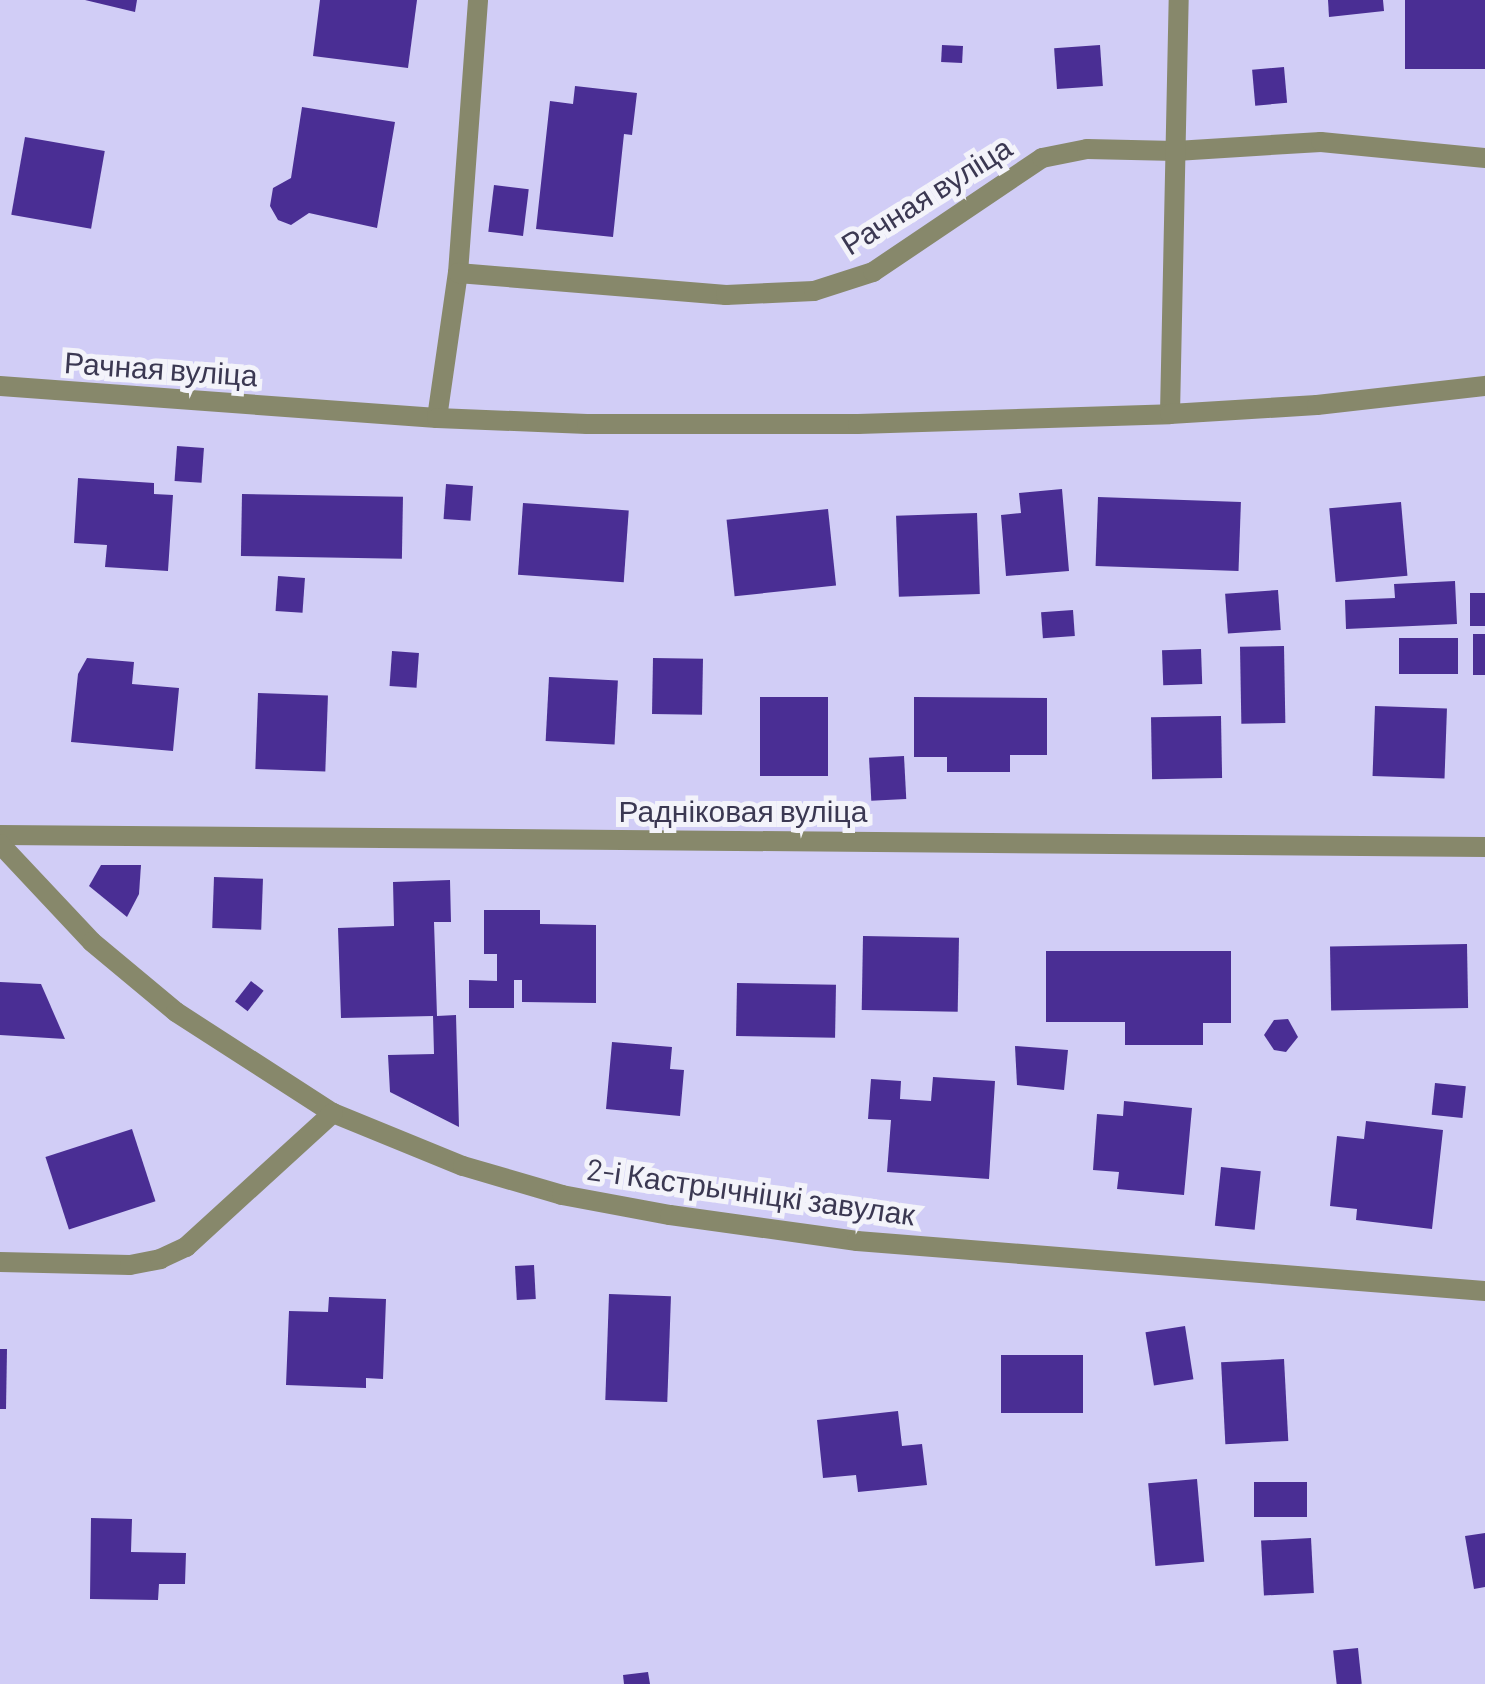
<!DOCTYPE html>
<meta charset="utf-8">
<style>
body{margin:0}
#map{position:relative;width:1485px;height:1684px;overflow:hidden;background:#d1cdf6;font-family:Barlow,sans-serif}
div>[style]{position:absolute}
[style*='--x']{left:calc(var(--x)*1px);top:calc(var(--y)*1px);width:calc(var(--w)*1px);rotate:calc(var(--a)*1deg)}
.building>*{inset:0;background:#4a2e94;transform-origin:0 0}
.street>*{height:20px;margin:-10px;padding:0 10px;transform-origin:10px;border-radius:10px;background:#87886b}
span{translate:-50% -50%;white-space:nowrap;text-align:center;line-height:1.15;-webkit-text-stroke:10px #f3f3fa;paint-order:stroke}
.street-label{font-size:30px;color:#3b3852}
</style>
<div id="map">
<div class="building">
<i style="clip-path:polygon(85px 0,137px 0,135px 12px)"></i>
<i style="clip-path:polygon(320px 0,417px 0,408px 68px,313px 56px)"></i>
<i style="clip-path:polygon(1328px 0,1383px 0,1384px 11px,1329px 17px)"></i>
<i style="left:1485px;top:0;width:69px;height:80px;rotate:90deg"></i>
<i style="left:942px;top:45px;width:21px;height:17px;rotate:3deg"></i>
<i style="left:1100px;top:45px;width:41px;height:46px;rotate:86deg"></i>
<i style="left:1284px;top:67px;width:36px;height:32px;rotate:85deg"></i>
<i style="clip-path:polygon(575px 86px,637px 93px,632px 135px,624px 134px,613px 237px,536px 229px,550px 101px,573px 104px)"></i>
<i style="clip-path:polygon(302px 107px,395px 122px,377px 228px,309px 213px,291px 225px,278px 220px,270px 206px,273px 188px,291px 178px)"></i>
<i style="left:25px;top:137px;width:81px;height:79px;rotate:10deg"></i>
<i style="left:494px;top:185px;width:35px;height:47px;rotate:7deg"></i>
<i style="left:177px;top:446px;width:27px;height:35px;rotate:4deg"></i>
<i style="clip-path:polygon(78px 478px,154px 483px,154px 494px,173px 495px,168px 571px,105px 567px,107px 545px,74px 543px)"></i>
<i style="left:446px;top:484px;width:27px;height:35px;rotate:4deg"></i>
<i style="clip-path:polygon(1062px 489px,1069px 571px,1006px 576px,1001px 515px,1021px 513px,1019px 493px)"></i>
<i style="left:242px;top:494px;width:161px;height:62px;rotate:1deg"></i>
<i style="left:1098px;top:497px;width:143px;height:69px;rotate:2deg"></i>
<i style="left:1401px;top:502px;width:74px;height:72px;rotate:85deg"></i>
<i style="left:523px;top:503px;width:106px;height:72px;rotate:4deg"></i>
<i style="left:828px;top:509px;width:77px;height:102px;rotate:84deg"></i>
<i style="left:977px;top:513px;width:81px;height:81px;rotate:88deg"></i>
<i style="left:278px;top:576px;width:27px;height:35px;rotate:4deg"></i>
<i style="clip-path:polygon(1455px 581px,1457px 624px,1346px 629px,1345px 600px,1395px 598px,1394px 584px)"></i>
<i style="left:1278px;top:590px;width:40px;height:53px;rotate:86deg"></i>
<i style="left:1470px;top:593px;width:15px;height:33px"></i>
<i style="left:1073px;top:610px;width:26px;height:32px;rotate:86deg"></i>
<i style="left:1473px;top:634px;width:12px;height:41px"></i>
<i style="left:1399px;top:638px;width:59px;height:36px"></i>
<i style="left:1284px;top:646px;width:77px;height:44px;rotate:89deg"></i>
<i style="left:1201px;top:649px;width:35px;height:39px;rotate:88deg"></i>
<i style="left:392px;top:651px;width:27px;height:35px;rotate:4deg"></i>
<i style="clip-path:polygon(87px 658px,134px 662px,132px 684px,179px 688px,173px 751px,71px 742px,78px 674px)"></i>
<i style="left:653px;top:658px;width:50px;height:56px;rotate:1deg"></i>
<i style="left:549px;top:677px;width:69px;height:64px;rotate:3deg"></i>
<i style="left:258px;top:693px;width:70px;height:76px;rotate:2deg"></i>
<i style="left:760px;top:697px;width:68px;height:79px"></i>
<i style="clip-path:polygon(914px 697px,1047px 698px,1047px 755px,1010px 755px,1010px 772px,947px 772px,947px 757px,914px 757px)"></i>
<i style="left:1375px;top:706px;width:72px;height:70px;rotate:2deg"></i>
<i style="left:1221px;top:716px;width:62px;height:70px;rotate:89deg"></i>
<i style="left:904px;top:756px;width:43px;height:35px;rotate:87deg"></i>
<i style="clip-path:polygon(101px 865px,141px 865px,139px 894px,127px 917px,89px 886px)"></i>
<i style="left:214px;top:877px;width:49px;height:51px;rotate:2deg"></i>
<i style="clip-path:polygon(450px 880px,451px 922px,434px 922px,437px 1016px,456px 1015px,459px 1127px,390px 1092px,388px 1055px,434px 1054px,433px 1016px,341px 1018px,338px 928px,394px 926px,393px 882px)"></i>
<i style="clip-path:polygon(484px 910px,540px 910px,540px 924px,596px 925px,596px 1003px,522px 1002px,522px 980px,514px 980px,514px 1008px,469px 1008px,469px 980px,497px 981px,497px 954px,484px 954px)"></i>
<i style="left:863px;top:936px;width:96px;height:74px;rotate:1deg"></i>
<i style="left:1467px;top:944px;width:64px;height:137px;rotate:89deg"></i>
<i style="clip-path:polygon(1046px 951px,1231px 951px,1231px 1023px,1203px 1023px,1203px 1045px,1125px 1045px,1125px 1022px,1046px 1022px)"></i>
<i style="left:251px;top:981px;width:16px;height:26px;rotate:38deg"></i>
<i style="clip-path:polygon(0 982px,41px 984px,65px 1039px,0 1035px)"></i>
<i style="left:737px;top:983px;width:99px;height:53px;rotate:1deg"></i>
<i style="clip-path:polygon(1288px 1019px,1298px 1037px,1286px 1052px,1274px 1050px,1264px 1035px,1274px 1020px)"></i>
<i style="clip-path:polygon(612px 1042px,672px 1047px,670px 1069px,684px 1070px,680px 1116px,606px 1109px)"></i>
<i style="clip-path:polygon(1015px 1046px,1068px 1050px,1064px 1090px,1017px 1085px)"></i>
<i style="clip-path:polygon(933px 1077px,995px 1081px,989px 1179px,887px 1172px,891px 1120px,868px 1119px,871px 1079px,901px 1081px,900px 1099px,931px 1101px)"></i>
<i style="left:1435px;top:1083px;width:31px;height:32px;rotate:6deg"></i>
<i style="clip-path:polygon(1124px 1101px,1192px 1108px,1184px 1195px,1117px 1189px,1119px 1172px,1093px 1170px,1097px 1114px,1123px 1116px)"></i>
<i style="clip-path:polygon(1366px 1121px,1443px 1130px,1432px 1229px,1356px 1220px,1357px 1209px,1330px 1206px,1337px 1136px,1364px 1139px)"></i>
<i style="left:132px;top:1129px;width:76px;height:91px;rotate:72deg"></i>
<i style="left:1221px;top:1167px;width:40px;height:59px;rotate:6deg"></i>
<i style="left:534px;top:1265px;width:34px;height:19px;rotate:87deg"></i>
<i style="left:609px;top:1294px;width:62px;height:106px;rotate:2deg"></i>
<i style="clip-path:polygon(329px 1297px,386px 1299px,383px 1379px,366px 1378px,366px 1388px,286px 1385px,289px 1311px,328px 1312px)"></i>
<i style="left:1185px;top:1326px;width:54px;height:40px;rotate:81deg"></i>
<i style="clip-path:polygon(0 1349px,7px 1349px,6px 1409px,0 1409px)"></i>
<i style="left:1001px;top:1355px;width:82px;height:58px"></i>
<i style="left:1284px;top:1359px;width:82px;height:63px;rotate:87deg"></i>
<i style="clip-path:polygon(898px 1411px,902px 1446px,922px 1444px,927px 1485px,858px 1492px,856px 1475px,823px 1478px,817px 1420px)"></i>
<i style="left:1197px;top:1479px;width:83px;height:49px;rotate:85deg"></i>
<i style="left:1254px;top:1482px;width:53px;height:35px"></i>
<i style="clip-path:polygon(91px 1518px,132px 1519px,131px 1552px,186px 1553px,185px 1584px,159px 1584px,158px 1600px,90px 1599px)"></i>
<i style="clip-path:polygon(1485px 1533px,1485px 1587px,1474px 1589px,1465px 1536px)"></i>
<i style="left:1311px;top:1538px;width:55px;height:50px;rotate:87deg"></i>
<i style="left:1358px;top:1648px;width:36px;height:25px;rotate:84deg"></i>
<i style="clip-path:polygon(648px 1672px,650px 1684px,624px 1684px,623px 1675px)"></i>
</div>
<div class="street">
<i style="--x:458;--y:273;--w:274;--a:-85.8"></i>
<i style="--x:0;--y:386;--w:438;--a:4.2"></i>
<i style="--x:437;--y:418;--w:147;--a:-81.8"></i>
<i style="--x:458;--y:273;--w:269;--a:4.7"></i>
<i style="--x:726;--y:295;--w:88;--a:-2.6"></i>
<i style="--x:814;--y:291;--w:62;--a:-17.9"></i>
<i style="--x:873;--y:272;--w:204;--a:-34"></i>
<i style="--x:1042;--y:158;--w:46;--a:-11.3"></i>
<i style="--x:1087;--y:149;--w:89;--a:1.3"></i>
<i style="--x:1176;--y:151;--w:145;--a:-3.6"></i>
<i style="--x:1321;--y:142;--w:165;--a:5.6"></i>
<i style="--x:1170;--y:414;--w:414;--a:-88.8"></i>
<i style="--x:437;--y:418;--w:150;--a:2.3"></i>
<i style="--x:587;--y:424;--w:271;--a:0"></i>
<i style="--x:858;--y:424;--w:312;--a:-1.8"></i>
<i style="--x:1170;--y:414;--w:147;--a:-3.5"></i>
<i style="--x:1317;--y:405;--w:169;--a:-6.5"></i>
<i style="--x:0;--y:835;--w:1485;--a:0.46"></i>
<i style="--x:0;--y:844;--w:134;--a:46.8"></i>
<i style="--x:92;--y:942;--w:109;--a:39.8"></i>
<i style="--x:176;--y:1012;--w:187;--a:32.8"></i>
<i style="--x:333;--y:1113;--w:140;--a:22.2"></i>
<i style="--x:463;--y:1166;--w:103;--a:16.3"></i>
<i style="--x:562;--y:1195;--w:110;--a:10.5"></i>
<i style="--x:670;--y:1215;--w:189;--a:7.9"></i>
<i style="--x:857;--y:1241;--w:630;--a:4.55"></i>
<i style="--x:0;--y:1262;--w:130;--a:1.3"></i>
<i style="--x:130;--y:1265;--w:31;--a:-11"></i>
<i style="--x:160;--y:1259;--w:29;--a:-25"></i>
<i style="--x:186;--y:1247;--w:199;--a:-42.4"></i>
</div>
<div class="street-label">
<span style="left:926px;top:195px;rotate:-32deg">Рачная вуліца</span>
<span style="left:161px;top:368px;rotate:4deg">Рачная вуліца</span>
<span style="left:743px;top:810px">Радніковая вуліца</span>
<span style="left:751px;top:1191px;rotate:8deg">2-і Кастрычніцкі завулак</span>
</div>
</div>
